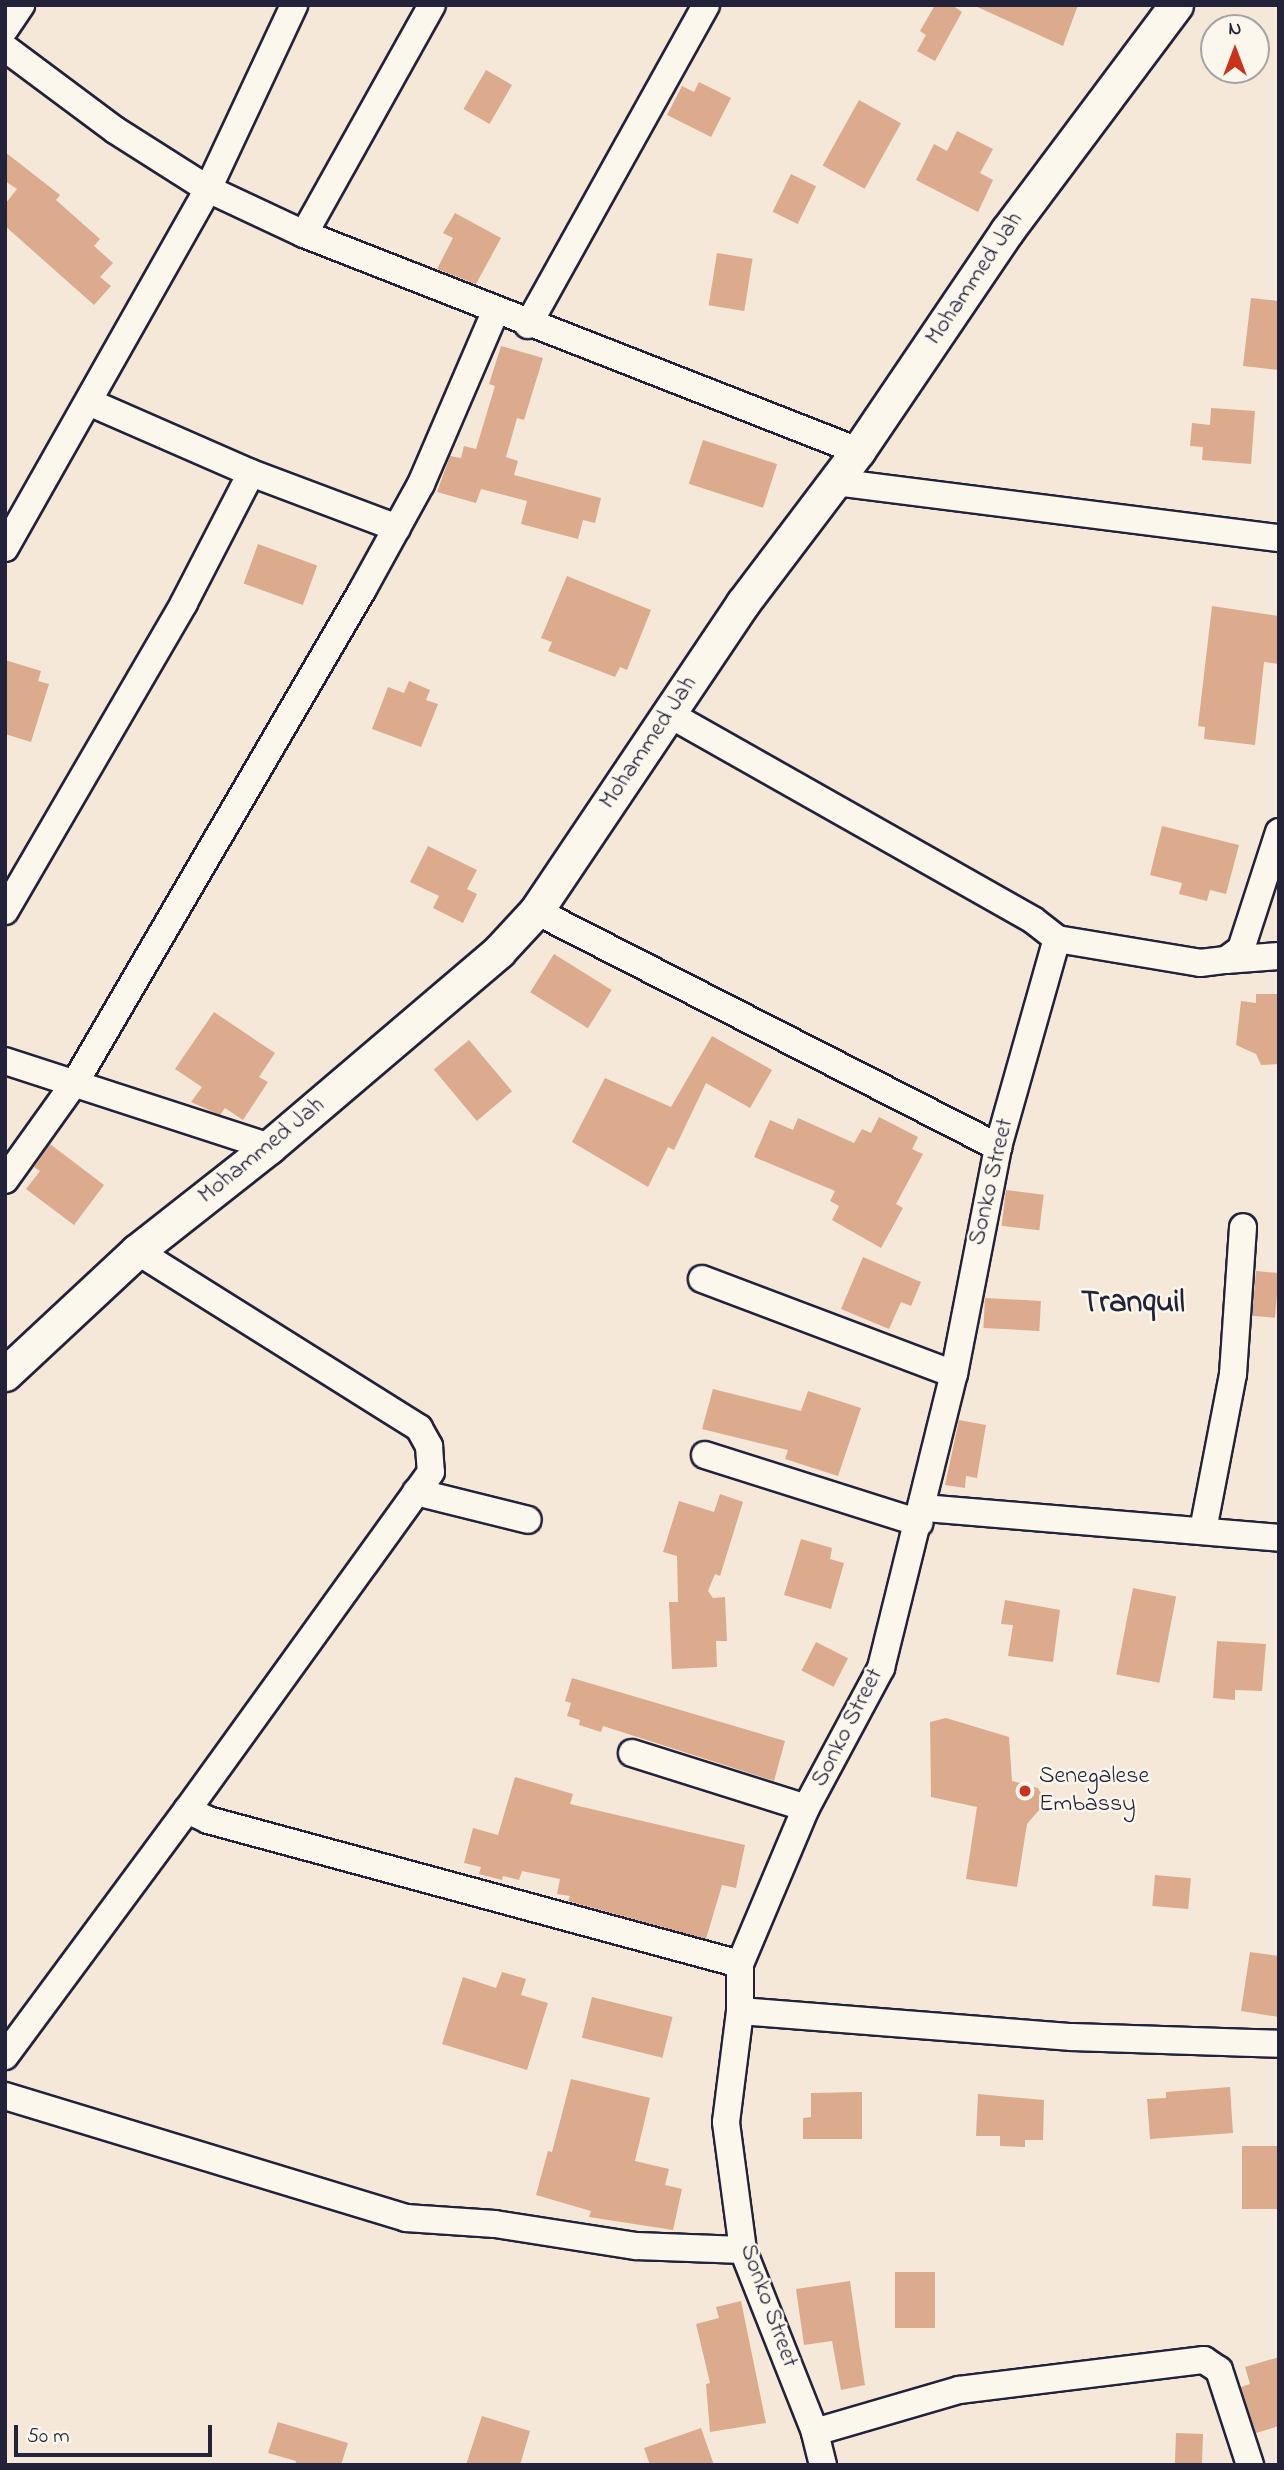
<!DOCTYPE html>
<style>
body{margin:0}
#map{position:relative;width:1284px;height:2470px;overflow:hidden;background:#f5e8d9;font-family:"Indie Flower",sans-serif}
div>[style]{position:absolute}
[style*='--x']{left:calc(var(--x)*1px);top:calc(var(--y)*1px);width:calc(var(--w)*1px);rotate:calc(var(--a)*1deg)}
.building>*{inset:0;background:#dcab8e;transform-origin:0 0}
.roads{filter:drop-shadow(2px 0 #22223b) drop-shadow(-2px 0 #22223b) drop-shadow(0 2px #22223b) drop-shadow(0 -2px #22223b)}
.minor>*{height:26px;margin:-13px;padding:0 13px;transform-origin:13px;border-radius:13px;background:#fbf7ec}
.tertiary>*{height:33px;margin:-16.5px;padding:0 16.5px;transform-origin:16.5px;border-radius:16.5px;background:#fbf7ec}
.dots>*{width:19px;height:19px;translate:-50% -50%;box-sizing:border-box;border:4px solid #fbf7ec;border-radius:50%}
span{translate:-50% -50%;white-space:nowrap;text-align:center;line-height:1.15;-webkit-text-stroke:5px #fbf7ec;paint-order:stroke}
.street-label{font-size:24px;color:#22223b}
.poi-label{font-size:24px;color:#22223b}
.left{translate:0 -50%;text-align:left}
.district-label{font-size:32px;color:#22223b;font-weight:700}
.frame{position:absolute;inset:0;border:7px solid #22223b;pointer-events:none}
.north{position:absolute;left:1200px;top:14px;width:70px;height:70px;box-sizing:border-box;background:#fbf7ec;border:2px solid #a4a2a5;border-radius:50%;rotate:0deg;font-size:19px;font-weight:700;line-height:28px;text-align:center;color:#22223b}
.north::after{content:'';display:block;margin:auto;width:24px;height:32px;background:#c8321e;clip-path:polygon(50% 0,100% 100%,50% 72%,0 100%)}
.scale{position:absolute;left:14px;top:2425px;width:198px;height:32px;box-sizing:border-box;border:4px solid #22223b;border-top:0;padding-left:9px;font-size:21px;line-height:24px;white-space:nowrap;color:#22223b;-webkit-text-stroke:5px #fbf7ec;paint-order:stroke}
</style>
<div id="map">
<div class="building">
<i style="clip-path:polygon(935px 5px,952px 5px,962px 12px,935px 61px,917px 51px,926px 35px,920px 31px)"></i>
<i style="clip-path:polygon(973px 5px,1078px 5px,1063px 46px)"></i>
<i style="left:486px;top:70px;width:30px;height:45px;rotate:30deg"></i>
<i style="clip-path:polygon(699px 82px,731px 98px,711px 137px,667px 115px,682px 86px,694px 92px)"></i>
<i style="left:859px;top:100px;width:48px;height:75px;rotate:29deg"></i>
<i style="clip-path:polygon(957px 131px,993px 149px,980px 173px,993px 180px,978px 212px,916px 180px,934px 144px,947px 151px)"></i>
<i style="clip-path:polygon(5px 152px,60px 195px,56px 200px,100px 239px,94px 246px,113px 263px,100px 277px,111px 286px,94px 305px,5px 226px,5px 204px,17px 189px,5px 181px)"></i>
<i style="left:791px;top:174px;width:28px;height:42px;rotate:26deg"></i>
<i style="clip-path:polygon(455px 213px,501px 238px,476px 284px,437px 269px,453px 238px,443px 233px)"></i>
<i style="left:717px;top:253px;width:36px;height:53px;rotate:9deg"></i>
<i style="clip-path:polygon(1251px 298px,1279px 301px,1279px 370px,1243px 366px)"></i>
<i style="clip-path:polygon(501px 346px,543px 358px,524px 420px,517px 418px,506px 457px,518px 461px,514px 475px,601px 498px,595px 523px,583px 520px,578px 539px,521px 524px,527px 501px,481px 489px,476px 503px,437px 492px,450px 456px,461px 458px,464px 446px,476px 449px,495px 386px,489px 384px)"></i>
<i style="clip-path:polygon(1211px 408px,1255px 411px,1251px 464px,1202px 460px,1203px 447px,1190px 446px,1192px 423px,1210px 425px)"></i>
<i style="left:703px;top:440px;width:78px;height:46px;rotate:18deg"></i>
<i style="left:258px;top:544px;width:63px;height:42px;rotate:20deg"></i>
<i style="clip-path:polygon(567px 576px,651px 610px,627px 670px,620px 667px,615px 677px,548px 651px,552px 642px,541px 638px)"></i>
<i style="clip-path:polygon(1212px 606px,1279px 616px,1279px 664px,1264px 662px,1255px 745px,1204px 739px,1205px 727px,1198px 726px)"></i>
<i style="clip-path:polygon(5px 660px,41px 671px,38px 681px,49px 684px,31px 742px,5px 734px)"></i>
<i style="clip-path:polygon(409px 681px,430px 690px,426px 700px,438px 704px,421px 747px,372px 729px,388px 687px,404px 693px)"></i>
<i style="clip-path:polygon(1162px 826px,1239px 845px,1226px 894px,1210px 890px,1207px 901px,1179px 894px,1182px 883px,1150px 875px)"></i>
<i style="clip-path:polygon(428px 846px,477px 870px,467px 889px,477px 894px,463px 923px,433px 908px,439px 896px,410px 882px)"></i>
<i style="left:554px;top:954px;width:68px;height:45px;rotate:32deg"></i>
<i style="clip-path:polygon(1256px 994px,1279px 994px,1279px 1064px,1261px 1065px,1256px 1054px,1236px 1045px,1241px 1001px,1256px 1003px)"></i>
<i style="clip-path:polygon(214px 1012px,275px 1053px,259px 1077px,268px 1082px,243px 1120px,225px 1108px,220px 1115px,191px 1102px,202px 1087px,175px 1069px)"></i>
<i style="clip-path:polygon(712px 1036px,772px 1070px,750px 1108px,706px 1083px,674px 1150px,668px 1147px,648px 1187px,572px 1142px,605px 1078px,671px 1107px)"></i>
<i style="left:469px;top:1040px;width:67px;height:46px;rotate:50deg"></i>
<i style="clip-path:polygon(879px 1117px,918px 1137px,912px 1149px,923px 1154px,896px 1204px,903px 1208px,881px 1248px,832px 1220px,839px 1206px,830px 1201px,835px 1191px,754px 1157px,770px 1120px,793px 1130px,798px 1118px,854px 1143px,862px 1129px,871px 1133px)"></i>
<i style="clip-path:polygon(50px 1144px,104px 1185px,74px 1225px,26px 1189px,40px 1171px,34px 1167px)"></i>
<i style="left:1006px;top:1190px;width:38px;height:36px;rotate:7deg"></i>
<i style="clip-path:polygon(863px 1257px,921px 1282px,911px 1306px,901px 1302px,889px 1329px,841px 1309px)"></i>
<i style="left:1256px;top:1271px;width:23px;height:45px;rotate:5deg"></i>
<i style="left:985px;top:1298px;width:56px;height:30px;rotate:3deg"></i>
<i style="clip-path:polygon(713px 1389px,801px 1411px,808px 1391px,861px 1408px,838px 1476px,785px 1459px,788px 1450px,702px 1429px)"></i>
<i style="clip-path:polygon(959px 1420px,986px 1425px,977px 1478px,966px 1476px,965px 1488px,945px 1485px)"></i>
<i style="clip-path:polygon(720px 1494px,743px 1502px,720px 1576px,715px 1574px,708px 1591px,713px 1598px,725px 1597px,727px 1641px,716px 1641px,717px 1667px,672px 1669px,669px 1602px,678px 1602px,677px 1556px,663px 1552px,679px 1501px,714px 1512px)"></i>
<i style="clip-path:polygon(801px 1539px,832px 1548px,830px 1559px,844px 1563px,831px 1609px,784px 1595px)"></i>
<i style="left:1133px;top:1588px;width:44px;height:88px;rotate:11deg"></i>
<i style="clip-path:polygon(1005px 1600px,1060px 1610px,1053px 1662px,1008px 1656px,1013px 1625px,1001px 1624px)"></i>
<i style="clip-path:polygon(1217px 1641px,1266px 1644px,1262px 1691px,1235px 1690px,1235px 1700px,1213px 1698px)"></i>
<i style="left:816px;top:1642px;width:36px;height:32px;rotate:27deg"></i>
<i style="clip-path:polygon(572px 1678px,785px 1741px,774px 1781px,603px 1726px,601px 1732px,579px 1725px,580px 1720px,567px 1716px,571px 1703px,565px 1701px)"></i>
<i style="clip-path:polygon(946px 1718px,1009px 1737px,1012px 1781px,1038px 1788px,1046px 1802px,1027px 1824px,1017px 1887px,966px 1879px,977px 1807px,931px 1797px,930px 1722px)"></i>
<i style="clip-path:polygon(515px 1777px,573px 1794px,570px 1804px,745px 1845px,736px 1888px,722px 1885px,706px 1939px,568px 1901px,570px 1896px,557px 1894px,560px 1879px,522px 1871px,519px 1880px,503px 1876px,502px 1880px,479px 1874px,481px 1867px,464px 1863px,473px 1828px,498px 1835px)"></i>
<i style="left:1155px;top:1875px;width:36px;height:31px;rotate:5deg"></i>
<i style="clip-path:polygon(1250px 1952px,1279px 1956px,1279px 2017px,1241px 2011px)"></i>
<i style="clip-path:polygon(502px 1972px,526px 1979px,521px 1995px,548px 2003px,527px 2070px,442px 2044px,463px 1977px,496px 1988px)"></i>
<i style="left:592px;top:1997px;width:83px;height:42px;rotate:14deg"></i>
<i style="clip-path:polygon(571px 2079px,650px 2098px,635px 2161px,669px 2169px,665px 2185px,682px 2189px,673px 2230px,589px 2217px,591px 2211px,536px 2195px,548px 2151px,552px 2152px)"></i>
<i style="clip-path:polygon(1230px 2087px,1233px 2133px,1150px 2139px,1147px 2099px,1166px 2098px,1166px 2092px)"></i>
<i style="clip-path:polygon(862px 2092px,862px 2139px,803px 2139px,803px 2118px,811px 2117px,811px 2093px)"></i>
<i style="clip-path:polygon(978px 2094px,1044px 2100px,1043px 2140px,1025px 2140px,1025px 2147px,1000px 2146px,1000px 2136px,976px 2136px)"></i>
<i style="left:1279px;top:2146px;width:63px;height:37px;rotate:90deg"></i>
<i style="left:895px;top:2272px;width:40px;height:56px"></i>
<i style="clip-path:polygon(850px 2281px,865px 2385px,841px 2390px,832px 2341px,804px 2345px,796px 2289px)"></i>
<i style="clip-path:polygon(741px 2301px,766px 2423px,710px 2432px,706px 2384px,710px 2383px,696px 2324px,719px 2318px,716px 2307px)"></i>
<i style="clip-path:polygon(1279px 2357px,1279px 2426px,1256px 2433px,1241px 2387px,1250px 2384px,1245px 2367px)"></i>
<i style="clip-path:polygon(482px 2416px,530px 2431px,520px 2465px,466px 2465px)"></i>
<i style="clip-path:polygon(278px 2422px,348px 2443px,341px 2465px,295px 2465px,296px 2461px,268px 2453px)"></i>
<i style="clip-path:polygon(701px 2428px,714px 2465px,650px 2465px,644px 2448px)"></i>
<i style="left:1176px;top:2433px;width:27px;height:32px;rotate:2deg"></i>
</div>
<div class="roads">
<div class="minor">
<i style="--x:5;--y:29;--w:29;--a:-56"></i>
<i style="--x:5;--y:48;--w:137;--a:36.7"></i>
<i style="--x:115;--y:130;--w:110;--a:32.4"></i>
<i style="--x:208;--y:189;--w:106;--a:25.1"></i>
<i style="--x:304;--y:234;--w:595;--a:21.39"></i>
<i style="--x:304;--y:234;--w:262;--a:-60.8"></i>
<i style="--x:528;--y:325;--w:366;--a:-60.9"></i>
<i style="--x:91;--y:403;--w:175;--a:23.6"></i>
<i style="--x:251;--y:473;--w:156;--a:20.6"></i>
<i style="--x:835;--y:482;--w:448;--a:7.2"></i>
<i style="--x:5;--y:548;--w:412;--a:-60.5"></i>
<i style="--x:208;--y:189;--w:203;--a:-64.9"></i>
<i style="--x:669;--y:714;--w:418;--a:29.5"></i>
<i style="--x:1033;--y:920;--w:31;--a:38"></i>
<i style="--x:1057;--y:939;--w:145;--a:9.5"></i>
<i style="--x:1200;--y:963;--w:26;--a:-7"></i>
<i style="--x:1226;--y:960;--w:19;--a:-36"></i>
<i style="--x:1241;--y:949;--w:123;--a:-72"></i>
<i style="--x:5;--y:911;--w:356;--a:-59.8"></i>
<i style="--x:184;--y:603;--w:146;--a:-62.7"></i>
<i style="--x:536;--y:911;--w:519;--a:27.06"></i>
<i style="--x:1226;--y:960;--w:53;--a:-4.3"></i>
<i style="--x:5;--y:1061;--w:278;--a:18"></i>
<i style="--x:5;--y:1180;--w:122;--a:-54.4"></i>
<i style="--x:76;--y:1081;--w:570;--a:-59.74"></i>
<i style="--x:363;--y:589;--w:120;--a:-61.1"></i>
<i style="--x:421;--y:484;--w:187;--a:-66.7"></i>
<i style="--x:137;--y:1251;--w:333;--a:32.1"></i>
<i style="--x:419;--y:1428;--w:21;--a:61"></i>
<i style="--x:429;--y:1446;--w:26;--a:86"></i>
<i style="--x:431;--y:1472;--w:417;--a:125.8"></i>
<i style="--x:187;--y:1810;--w:23;--a:25"></i>
<i style="--x:208;--y:1820;--w:551;--a:15.15"></i>
<i style="--x:702;--y:1279;--w:269;--a:20.7"></i>
<i style="--x:705;--y:1455;--w:225;--a:17.6"></i>
<i style="--x:416;--y:1492;--w:115;--a:14"></i>
<i style="--x:924;--y:1508;--w:356;--a:4.8"></i>
<i style="--x:1203;--y:1530;--w:159;--a:-79.1"></i>
<i style="--x:1233;--y:1374;--w:147;--a:-86.1"></i>
<i style="--x:632;--y:1753;--w:182;--a:17.5"></i>
<i style="--x:740;--y:2011;--w:333;--a:4.5"></i>
<i style="--x:1072;--y:2037;--w:207;--a:1.9"></i>
<i style="--x:5;--y:2056;--w:306;--a:-53.5"></i>
<i style="--x:5;--y:2096;--w:419;--a:16.9"></i>
<i style="--x:406;--y:2218;--w:89;--a:3.9"></i>
<i style="--x:495;--y:2224;--w:143;--a:8.9"></i>
<i style="--x:636;--y:2246;--w:107;--a:2.1"></i>
<i style="--x:815;--y:2432;--w:150;--a:-16.3"></i>
<i style="--x:959;--y:2390;--w:247;--a:-7"></i>
<i style="--x:1204;--y:2360;--w:18;--a:34"></i>
<i style="--x:1219;--y:2370;--w:100;--a:71.9"></i>
<i style="--x:823;--y:2465;--w:34;--a:-104"></i>
<i style="--x:815;--y:2432;--w:196;--a:-111.6"></i>
<i style="--x:743;--y:2250;--w:129;--a:-97.6"></i>
<i style="--x:726;--y:2122;--w:112;--a:-82.8"></i>
<i style="--x:740;--y:2011;--w:47;--a:-90"></i>
<i style="--x:740;--y:1964;--w:169;--a:-67.1"></i>
<i style="--x:806;--y:1808;--w:159;--a:-61.8"></i>
<i style="--x:881;--y:1668;--w:303;--a:-76.1"></i>
<i style="--x:954;--y:1374;--w:231;--a:-79"></i>
<i style="--x:998;--y:1147;--w:216;--a:-74.2"></i>
</div>
<div class="tertiary">
<i style="--x:5;--y:1374;--w:180;--a:-43"></i>
<i style="--x:137;--y:1251;--w:168;--a:-38.2"></i>
<i style="--x:269;--y:1147;--w:302;--a:-40.4"></i>
<i style="--x:499;--y:951;--w:54;--a:-47.2"></i>
<i style="--x:536;--y:911;--w:371;--a:-56.1"></i>
<i style="--x:743;--y:603;--w:191;--a:-52.9"></i>
<i style="--x:858;--y:451;--w:266;--a:-55.9"></i>
<i style="--x:1007;--y:231;--w:282;--a:-53.2"></i>
</div>
</div>
<div class="dots">
<i style="left:1025px;top:1791px;background:#c8321e"></i>
</div>
<div class="street-label">
<span style="left:975px;top:279px;rotate:-56deg">Mohammed Jah</span>
<span style="left:649px;top:743px;rotate:-56deg">Mohammed Jah</span>
<span style="left:262px;top:1151px;rotate:-39deg">Mohammed Jah</span>
<span style="left:992px;top:1182px;rotate:-77deg">Sonko Street</span>
<span style="left:848px;top:1728px;rotate:-63deg">Sonko Street</span>
<span style="left:768px;top:2306px;rotate:70deg">Sonko Street</span>
</div>
<div class="poi-label">
<span class="left" style="left:1039px;top:1791px">Senegalese<br>Embassy</span>
</div>
<div class="district-label">
<span style="left:1133px;top:1304px">Tranquil</span>
</div>
<div class="frame"></div>
<div class="north">N</div>
<div class="scale">50 m</div>
</div>
